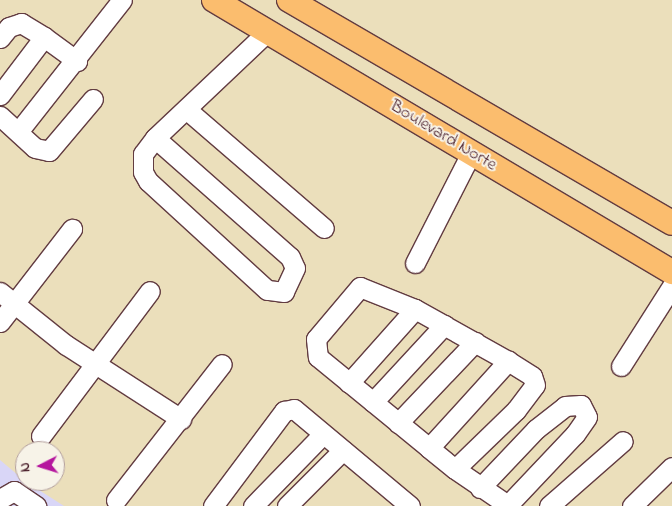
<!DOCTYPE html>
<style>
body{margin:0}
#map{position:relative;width:672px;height:506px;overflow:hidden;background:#ebdfbb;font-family:"Indie Flower",sans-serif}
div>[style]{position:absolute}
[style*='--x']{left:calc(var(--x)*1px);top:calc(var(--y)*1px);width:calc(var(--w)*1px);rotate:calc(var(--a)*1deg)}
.built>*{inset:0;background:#d9d6f7}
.roads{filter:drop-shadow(1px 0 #623c41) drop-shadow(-1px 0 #623c41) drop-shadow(0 1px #623c41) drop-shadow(0 -1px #623c41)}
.minor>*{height:19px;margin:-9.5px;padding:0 9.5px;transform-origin:9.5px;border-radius:9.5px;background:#fff}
.major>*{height:24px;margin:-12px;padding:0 12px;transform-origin:12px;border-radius:12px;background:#fbbd6e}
span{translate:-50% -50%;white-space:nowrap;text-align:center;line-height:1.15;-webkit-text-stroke:4px #f7f3e8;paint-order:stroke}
.street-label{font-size:18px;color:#4a1f2b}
.north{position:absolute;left:15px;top:441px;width:50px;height:50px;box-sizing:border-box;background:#f7f3e8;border:1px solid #b29e9c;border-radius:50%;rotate:265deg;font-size:14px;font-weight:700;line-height:20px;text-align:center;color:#4a1f2b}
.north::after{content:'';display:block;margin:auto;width:18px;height:22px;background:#b5179e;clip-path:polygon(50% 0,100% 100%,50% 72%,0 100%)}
</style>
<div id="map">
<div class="built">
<i style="clip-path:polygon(0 460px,25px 481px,64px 506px,0 506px)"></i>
</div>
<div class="roads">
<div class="minor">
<i style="--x:0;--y:38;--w:14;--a:-51"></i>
<i style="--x:9;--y:27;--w:13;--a:-18"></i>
<i style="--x:21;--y:23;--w:27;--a:31"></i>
<i style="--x:0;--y:95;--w:73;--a:-52.8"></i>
<i style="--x:44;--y:37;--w:41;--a:36"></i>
<i style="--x:186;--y:109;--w:182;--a:40.8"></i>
<i style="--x:0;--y:116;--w:47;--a:42.4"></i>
<i style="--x:35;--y:148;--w:14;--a:12"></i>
<i style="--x:49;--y:151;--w:68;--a:-49.8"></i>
<i style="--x:18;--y:132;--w:168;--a:-51.8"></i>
<i style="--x:155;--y:138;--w:180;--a:41.4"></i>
<i style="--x:290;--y:257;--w:12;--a:66"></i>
<i style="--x:295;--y:268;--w:26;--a:115"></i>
<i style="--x:284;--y:292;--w:17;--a:-173"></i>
<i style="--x:267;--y:290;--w:161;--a:-137.5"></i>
<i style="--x:148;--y:181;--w:10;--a:-119"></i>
<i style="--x:143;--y:172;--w:18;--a:-90"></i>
<i style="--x:143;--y:154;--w:20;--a:-53"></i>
<i style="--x:155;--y:138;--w:154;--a:-43.4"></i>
<i style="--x:415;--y:263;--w:123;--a:-63"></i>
<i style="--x:0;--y:292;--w:85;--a:38.8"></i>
<i style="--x:66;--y:345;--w:137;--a:32.8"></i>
<i style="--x:0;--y:322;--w:118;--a:-52.3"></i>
<i style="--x:621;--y:366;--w:95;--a:-57.5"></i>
<i style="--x:349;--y:383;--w:99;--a:-48.3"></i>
<i style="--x:373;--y:402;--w:105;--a:-47.3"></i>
<i style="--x:398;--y:423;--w:112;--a:-46.5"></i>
<i style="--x:41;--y:436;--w:181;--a:-53.1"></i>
<i style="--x:429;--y:448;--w:118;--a:-47.8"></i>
<i style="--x:508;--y:361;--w:107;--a:-150.8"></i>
<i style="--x:415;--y:309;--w:59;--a:-158.2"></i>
<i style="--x:360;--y:287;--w:68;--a:130.2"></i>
<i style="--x:316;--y:339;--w:18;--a:84"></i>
<i style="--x:318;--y:357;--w:144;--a:39.3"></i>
<i style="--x:429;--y:448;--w:33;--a:39"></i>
<i style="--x:455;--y:469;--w:65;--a:34.4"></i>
<i style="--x:455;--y:469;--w:85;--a:-44"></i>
<i style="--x:516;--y:410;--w:31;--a:-53"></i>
<i style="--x:535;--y:385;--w:9;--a:-108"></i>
<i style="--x:532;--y:376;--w:28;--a:-148"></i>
<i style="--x:480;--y:488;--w:81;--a:-46.5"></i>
<i style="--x:536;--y:429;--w:37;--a:-38"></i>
<i style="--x:565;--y:406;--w:16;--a:-4"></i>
<i style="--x:581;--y:405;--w:13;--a:63"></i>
<i style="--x:587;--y:417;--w:21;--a:125"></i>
<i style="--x:575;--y:434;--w:99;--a:133.4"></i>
<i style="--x:0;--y:499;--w:16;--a:-30"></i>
<i style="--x:14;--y:491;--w:27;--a:34"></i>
<i style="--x:116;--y:500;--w:172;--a:-52.1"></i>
<i style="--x:213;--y:506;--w:119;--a:-53.2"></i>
<i style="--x:284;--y:411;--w:10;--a:-11"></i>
<i style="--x:294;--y:409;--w:151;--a:39.9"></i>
<i style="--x:253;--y:506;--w:100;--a:-45.8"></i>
<i style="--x:287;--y:506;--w:79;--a:-45"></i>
<i style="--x:549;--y:506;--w:98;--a:-41.3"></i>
<i style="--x:632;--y:506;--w:56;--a:-44.3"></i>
</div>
<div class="major">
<i style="--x:214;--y:0;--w:533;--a:30.71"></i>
<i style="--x:289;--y:0;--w:443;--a:30.2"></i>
</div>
</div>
<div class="street-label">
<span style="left:443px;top:136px;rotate:31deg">Boulevard Norte</span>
</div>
<div class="north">N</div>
</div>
